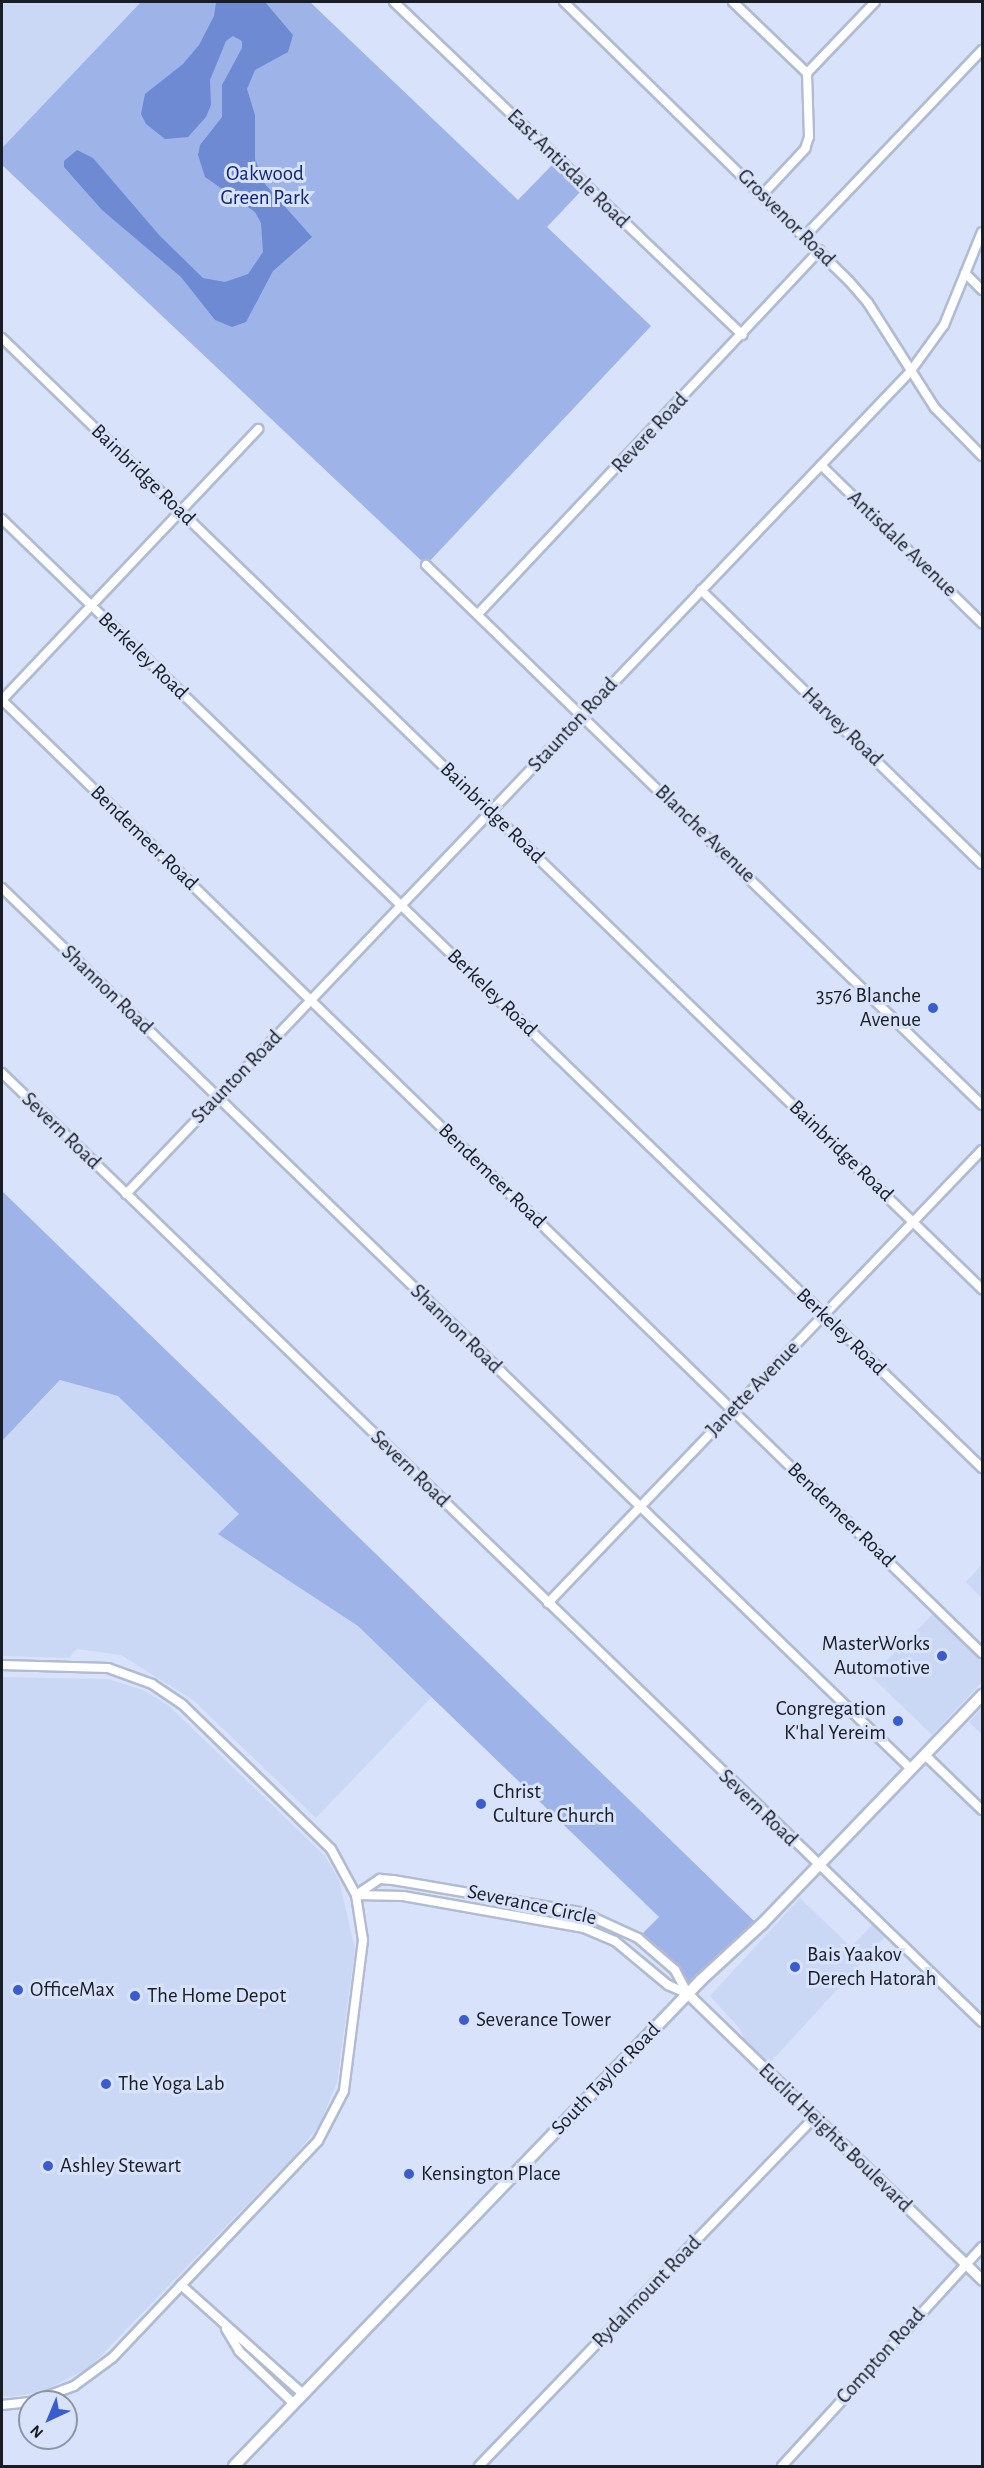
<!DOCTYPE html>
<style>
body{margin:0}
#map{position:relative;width:984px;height:2468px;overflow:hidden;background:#d8e3fb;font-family:"Alegreya Sans",sans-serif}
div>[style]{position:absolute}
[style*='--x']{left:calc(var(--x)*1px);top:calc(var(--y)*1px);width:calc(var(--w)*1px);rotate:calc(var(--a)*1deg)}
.built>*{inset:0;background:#cad8f6}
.green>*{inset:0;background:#9eb4e8}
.water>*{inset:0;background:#6d8ad3}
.roads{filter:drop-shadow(2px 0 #b1bbd2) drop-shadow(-2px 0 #b1bbd2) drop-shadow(0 2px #b1bbd2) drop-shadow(0 -2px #b1bbd2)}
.minor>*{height:8px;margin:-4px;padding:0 4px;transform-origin:4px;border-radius:4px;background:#fff}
.tertiary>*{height:9px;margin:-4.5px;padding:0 4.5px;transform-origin:4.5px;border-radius:4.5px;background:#fff}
.secondary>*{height:10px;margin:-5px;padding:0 5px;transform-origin:5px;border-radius:5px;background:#fff}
.dots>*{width:16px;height:16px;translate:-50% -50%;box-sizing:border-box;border:3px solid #d8e3fb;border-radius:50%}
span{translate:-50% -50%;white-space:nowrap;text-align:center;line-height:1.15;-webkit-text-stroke:6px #d8e3fb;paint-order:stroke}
.street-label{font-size:21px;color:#191d25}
.park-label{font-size:21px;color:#102478}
.poi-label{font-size:21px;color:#191d25}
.right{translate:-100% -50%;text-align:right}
.left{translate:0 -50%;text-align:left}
.frame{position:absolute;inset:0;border:3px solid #191d25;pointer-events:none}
.north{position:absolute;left:18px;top:2390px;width:60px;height:60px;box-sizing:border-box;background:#d8e3fb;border:2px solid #8c94a5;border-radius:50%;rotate:224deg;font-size:16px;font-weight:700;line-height:24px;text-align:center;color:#191d25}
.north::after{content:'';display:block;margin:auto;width:21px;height:27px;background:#395dce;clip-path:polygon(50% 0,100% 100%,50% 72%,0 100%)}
</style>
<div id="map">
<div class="built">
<i style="clip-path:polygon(2px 2px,141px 2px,2px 148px)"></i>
<i style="clip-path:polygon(101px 1338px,450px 1678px,316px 1818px,193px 1700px,121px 1655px,77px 1649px,69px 1658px,2px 1656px,2px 1441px)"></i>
<i style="clip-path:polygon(982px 1564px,982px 1598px,966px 1582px)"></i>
<i style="clip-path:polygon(934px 1613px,982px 1661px,982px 1682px,932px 1735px,871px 1676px)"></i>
<i style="clip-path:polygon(2px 1677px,108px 1679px,143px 1690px,168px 1705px,325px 1856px,339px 1880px,355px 1949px,337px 2082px,320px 2124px,296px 2154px,89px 2368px,41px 2392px,11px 2397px,2px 2396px)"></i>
<i style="clip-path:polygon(982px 1708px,982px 1735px,969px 1722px)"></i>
<i style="clip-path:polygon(800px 1898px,851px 1947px,873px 1924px,886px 1936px,769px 2064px,743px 2038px,741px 2030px,710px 1996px)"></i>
</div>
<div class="green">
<i style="clip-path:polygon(141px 2px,310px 2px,518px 200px,554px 163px,582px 190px,547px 227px,651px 326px,426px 565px,2px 165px,2px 148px)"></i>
<i style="clip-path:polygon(2px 1191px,753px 1920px,762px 1924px,688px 1994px,679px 1976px,638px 1938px,659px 1917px,358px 1626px,218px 1534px,239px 1514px,118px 1396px,60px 1380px,2px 1441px)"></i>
</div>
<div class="water">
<i style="clip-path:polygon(216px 2px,265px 2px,293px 35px,288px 52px,255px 70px,247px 89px,255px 115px,255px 159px,265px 184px,312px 237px,273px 271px,246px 322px,232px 327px,215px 320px,181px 277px,102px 210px,64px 167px,64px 161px,77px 150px,93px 158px,160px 236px,203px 278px,225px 282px,248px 274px,263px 252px,261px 223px,255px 212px,205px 177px,198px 155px,200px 145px,222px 117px,222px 85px,242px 48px,242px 41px,233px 36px,226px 41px,210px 80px,211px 105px,206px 117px,188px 137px,165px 139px,146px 124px,141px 114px,145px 94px,183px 64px,199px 45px,214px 16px)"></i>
</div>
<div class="roads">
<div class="minor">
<i style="--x:394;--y:2;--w:482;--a:43.7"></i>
<i style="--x:564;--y:2;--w:399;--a:44.4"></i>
<i style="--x:849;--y:281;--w:29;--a:49"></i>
<i style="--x:868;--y:303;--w:125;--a:57.5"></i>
<i style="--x:935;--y:408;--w:67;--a:45.6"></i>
<i style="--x:733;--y:2;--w:103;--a:43.8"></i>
<i style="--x:763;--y:194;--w:62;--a:-47"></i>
<i style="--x:805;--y:149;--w:13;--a:-72"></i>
<i style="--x:809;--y:137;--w:64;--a:-91.8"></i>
<i style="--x:807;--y:73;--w:98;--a:-46.2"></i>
<i style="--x:806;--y:235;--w:255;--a:-46.4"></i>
<i style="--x:965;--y:273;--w:24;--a:45"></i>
<i style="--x:2;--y:338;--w:1366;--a:44.14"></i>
<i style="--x:821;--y:465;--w:226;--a:44.5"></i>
<i style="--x:2;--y:519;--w:1364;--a:44.08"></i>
<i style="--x:426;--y:565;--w:775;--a:44.16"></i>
<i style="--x:701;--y:590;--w:392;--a:44.3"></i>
<i style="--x:478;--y:614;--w:499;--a:-46.8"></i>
<i style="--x:2;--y:700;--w:1367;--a:44.2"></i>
<i style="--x:2;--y:700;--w:373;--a:-46.6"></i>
<i style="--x:2;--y:888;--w:1266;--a:44.1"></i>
<i style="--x:2;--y:1073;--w:1364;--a:44.08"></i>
<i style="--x:126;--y:1194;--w:1136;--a:-46.36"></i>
<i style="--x:910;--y:372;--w:58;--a:-54.1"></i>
<i style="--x:944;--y:325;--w:100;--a:-67.8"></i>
<i style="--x:548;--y:1603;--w:627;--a:-46.23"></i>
<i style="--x:2;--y:1665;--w:106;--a:1.6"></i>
<i style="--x:108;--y:1668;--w:47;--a:20"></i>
<i style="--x:152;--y:1684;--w:37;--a:34"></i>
<i style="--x:183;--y:1705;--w:206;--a:44.2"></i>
<i style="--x:331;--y:1849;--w:52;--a:61.5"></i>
<i style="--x:356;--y:1895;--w:46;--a:81.2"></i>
<i style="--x:363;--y:1940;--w:152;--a:97.2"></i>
<i style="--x:344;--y:2091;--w:56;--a:117.5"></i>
<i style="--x:318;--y:2141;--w:299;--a:133.5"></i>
<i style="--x:112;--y:2358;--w:47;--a:143.6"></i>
<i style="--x:74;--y:2386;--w:46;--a:159.6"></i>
<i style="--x:925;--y:1755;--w:79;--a:44"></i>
<i style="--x:356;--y:1895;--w:29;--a:-34"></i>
<i style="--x:380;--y:1879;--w:13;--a:4"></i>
<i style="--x:393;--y:1880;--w:191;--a:9.7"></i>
<i style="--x:581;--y:1912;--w:63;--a:24.5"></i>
<i style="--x:638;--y:1938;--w:49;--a:40.9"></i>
<i style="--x:675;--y:1970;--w:27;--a:62"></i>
<i style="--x:356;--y:1895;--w:47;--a:1.2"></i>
<i style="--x:403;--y:1896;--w:184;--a:10"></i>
<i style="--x:584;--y:1928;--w:34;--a:23"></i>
<i style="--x:615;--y:1941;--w:69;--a:39.7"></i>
<i style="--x:668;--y:1985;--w:22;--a:24"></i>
<i style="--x:181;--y:2285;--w:164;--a:41.8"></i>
<i style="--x:226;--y:2329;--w:26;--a:59"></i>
<i style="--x:239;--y:2351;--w:76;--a:43.9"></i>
<i style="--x:2;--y:2405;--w:28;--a:-6"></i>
<i style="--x:479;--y:2466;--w:483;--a:-46.1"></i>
<i style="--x:782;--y:2466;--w:297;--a:-47.6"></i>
</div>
<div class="tertiary">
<i style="--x:688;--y:1994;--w:410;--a:44.2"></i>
</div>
<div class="secondary">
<i style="--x:234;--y:2466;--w:674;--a:-46.14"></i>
<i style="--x:701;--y:1980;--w:83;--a:-42.6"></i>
<i style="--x:762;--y:1924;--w:318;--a:-46.1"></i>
</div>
</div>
<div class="dots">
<i style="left:933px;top:1008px;background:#395dce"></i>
<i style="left:942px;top:1656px;background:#395dce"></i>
<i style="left:898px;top:1721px;background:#395dce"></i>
<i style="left:481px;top:1804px;background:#395dce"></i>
<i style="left:795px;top:1967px;background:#395dce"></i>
<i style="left:18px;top:1990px;background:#395dce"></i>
<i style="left:135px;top:1996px;background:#395dce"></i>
<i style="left:464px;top:2020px;background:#395dce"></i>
<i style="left:106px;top:2084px;background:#395dce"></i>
<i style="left:48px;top:2166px;background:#395dce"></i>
<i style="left:409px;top:2174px;background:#395dce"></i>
</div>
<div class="street-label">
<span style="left:568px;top:169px;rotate:44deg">East Antisdale Road</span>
<span style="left:786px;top:218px;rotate:45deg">Grosvenor Road</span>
<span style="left:650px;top:433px;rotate:-47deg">Revere Road</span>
<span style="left:143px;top:475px;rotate:44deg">Bainbridge Road</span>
<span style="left:902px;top:544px;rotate:44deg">Antisdale Avenue</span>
<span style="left:143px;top:656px;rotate:44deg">Berkeley Road</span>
<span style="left:573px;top:725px;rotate:-47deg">Staunton Road</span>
<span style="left:842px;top:727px;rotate:44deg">Harvey Road</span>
<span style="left:492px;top:813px;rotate:44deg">Bainbridge Road</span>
<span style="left:705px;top:834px;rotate:44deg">Blanche Avenue</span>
<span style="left:144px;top:838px;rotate:44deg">Bendemeer Road</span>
<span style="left:107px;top:990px;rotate:44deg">Shannon Road</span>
<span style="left:492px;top:993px;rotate:44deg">Berkeley Road</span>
<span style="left:237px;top:1077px;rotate:-46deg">Staunton Road</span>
<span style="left:61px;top:1131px;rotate:44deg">Severn Road</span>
<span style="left:841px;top:1151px;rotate:44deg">Bainbridge Road</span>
<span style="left:492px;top:1176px;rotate:44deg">Bendemeer Road</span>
<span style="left:456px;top:1329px;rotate:44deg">Shannon Road</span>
<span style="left:841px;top:1332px;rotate:44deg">Berkeley Road</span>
<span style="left:753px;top:1389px;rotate:-46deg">Janette Avenue</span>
<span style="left:410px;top:1469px;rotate:44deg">Severn Road</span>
<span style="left:841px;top:1515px;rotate:44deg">Bendemeer Road</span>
<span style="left:758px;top:1808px;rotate:44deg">Severn Road</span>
<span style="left:532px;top:1905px;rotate:12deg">Severance Circle</span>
<span style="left:606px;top:2079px;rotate:-46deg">South Taylor Road</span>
<span style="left:835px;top:2138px;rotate:44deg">Euclid Heights Boulevard</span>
<span style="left:647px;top:2292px;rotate:-46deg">Rydalmount Road</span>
<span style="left:881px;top:2356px;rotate:-48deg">Compton Road</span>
</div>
<div class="park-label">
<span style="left:265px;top:186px">Oakwood<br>Green Park</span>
</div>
<div class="poi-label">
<span class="right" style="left:921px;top:1008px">3576 Blanche<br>Avenue</span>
<span class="right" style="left:930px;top:1656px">MasterWorks<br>Automotive</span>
<span class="right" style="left:886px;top:1721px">Congregation<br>K'hal Yereim</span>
<span class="left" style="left:493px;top:1804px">Christ<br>Culture Church</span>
<span class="left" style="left:807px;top:1967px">Bais Yaakov<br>Derech Hatorah</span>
<span class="left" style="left:30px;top:1990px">OfficeMax</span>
<span class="left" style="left:147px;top:1996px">The Home Depot</span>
<span class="left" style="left:476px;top:2020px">Severance Tower</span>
<span class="left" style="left:118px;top:2084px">The Yoga Lab</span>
<span class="left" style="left:60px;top:2166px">Ashley Stewart</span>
<span class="left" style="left:421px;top:2174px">Kensington Place</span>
</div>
<div class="frame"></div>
<div class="north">N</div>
</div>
